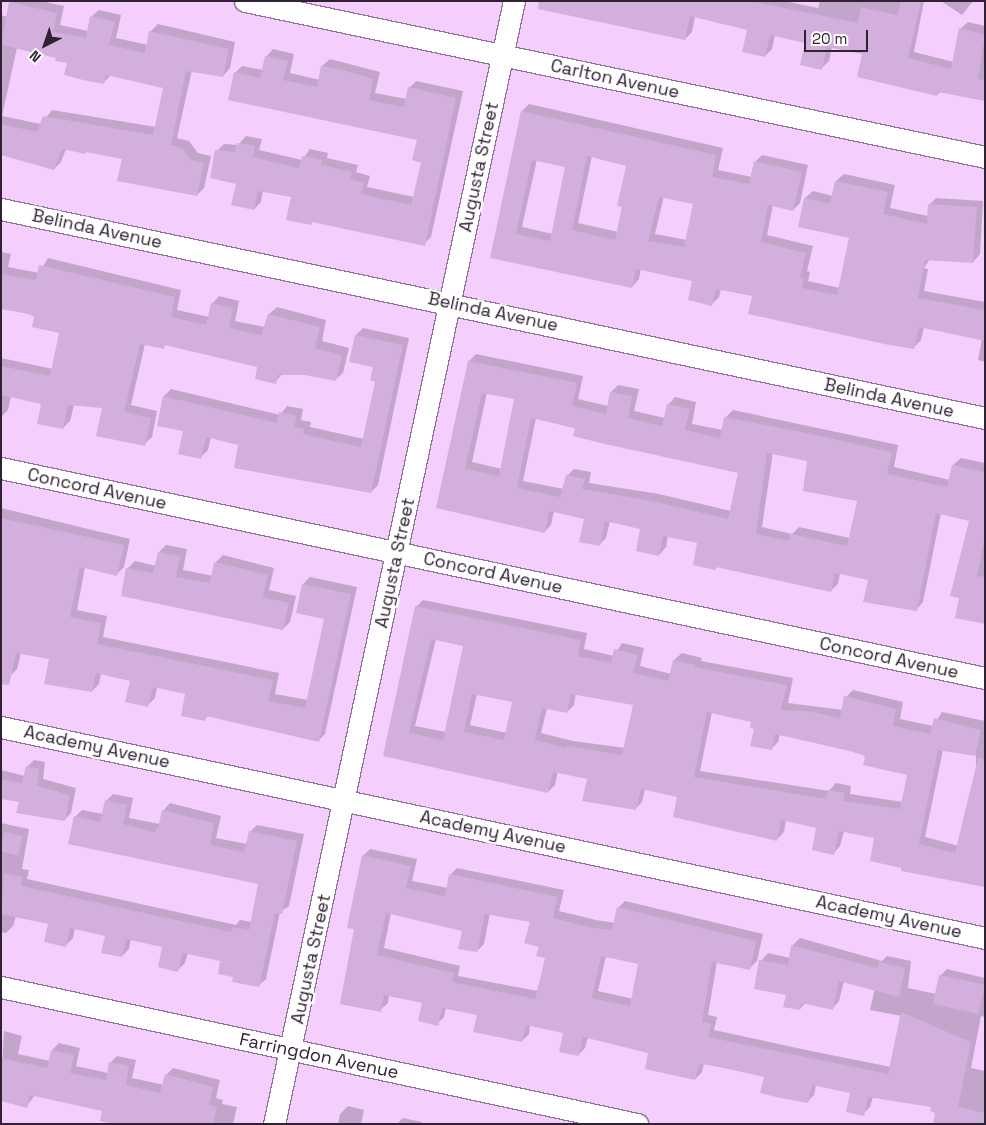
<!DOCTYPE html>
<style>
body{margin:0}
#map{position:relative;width:986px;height:1125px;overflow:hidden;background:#f4cefd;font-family:"Space Grotesk",sans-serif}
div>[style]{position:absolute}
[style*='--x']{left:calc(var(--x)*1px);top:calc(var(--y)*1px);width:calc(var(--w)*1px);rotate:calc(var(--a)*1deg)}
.shadow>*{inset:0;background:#0003}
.building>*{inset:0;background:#d3afdd;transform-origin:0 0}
.roads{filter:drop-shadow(1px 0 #916f99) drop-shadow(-1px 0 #916f99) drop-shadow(0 1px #916f99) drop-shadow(0 -1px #916f99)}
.street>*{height:21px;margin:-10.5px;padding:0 10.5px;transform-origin:10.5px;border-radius:10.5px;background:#fff}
span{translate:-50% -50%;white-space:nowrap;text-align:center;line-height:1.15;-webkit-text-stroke:5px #fefefe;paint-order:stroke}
.street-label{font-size:18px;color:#302234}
.frame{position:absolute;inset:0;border:2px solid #302234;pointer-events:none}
.north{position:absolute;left:20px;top:20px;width:50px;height:50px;-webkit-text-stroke:4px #fefefe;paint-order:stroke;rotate:221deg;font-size:14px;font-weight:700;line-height:20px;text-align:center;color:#302234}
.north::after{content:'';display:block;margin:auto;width:18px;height:22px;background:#302234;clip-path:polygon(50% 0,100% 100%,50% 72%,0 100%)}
.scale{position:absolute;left:804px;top:30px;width:64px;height:22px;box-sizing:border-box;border:2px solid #302234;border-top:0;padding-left:6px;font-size:15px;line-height:18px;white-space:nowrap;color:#302234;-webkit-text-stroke:4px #fefefe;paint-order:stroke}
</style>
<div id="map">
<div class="shadow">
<i style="clip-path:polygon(evenodd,12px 1px,41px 1px,64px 6px,60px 25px,88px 31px,91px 17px,99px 10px,121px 15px,116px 38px,148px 45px,150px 32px,158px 24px,235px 42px,230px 68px,223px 76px,192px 70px,177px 138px,189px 141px,198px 153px,211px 156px,204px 188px,197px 195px,123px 158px,88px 151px,66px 149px,61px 162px,54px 169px,1px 154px,1px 15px,7px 17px,12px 1px,17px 48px,57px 57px,103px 83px,111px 75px,164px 87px,156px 127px,52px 110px,41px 124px,2px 116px,17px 48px)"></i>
<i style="clip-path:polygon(546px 1px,784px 1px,818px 8px,820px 1px,924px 1px,914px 52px,954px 62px,960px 29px,968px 22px,985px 26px,985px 100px,941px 91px,937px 95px,863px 54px,832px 47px,829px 61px,822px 68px,806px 42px,775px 35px,772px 49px,765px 56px,748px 29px,695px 16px,692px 32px,685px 39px)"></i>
<i style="clip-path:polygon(941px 1px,973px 1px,962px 15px)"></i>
<i style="clip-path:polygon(273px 49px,294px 54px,290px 73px,320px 80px,322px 66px,330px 59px,380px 72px,375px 93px,407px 99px,409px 88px,416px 81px,463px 91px,431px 237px,424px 244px,313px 221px,311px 224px,293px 196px,263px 190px,261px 202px,254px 209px,217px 151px,224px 144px,238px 145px,246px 136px,262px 139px,259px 150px,302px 160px,310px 149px,328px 153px,327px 158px,358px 165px,356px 172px,370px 176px,367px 187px,414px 197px,422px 163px,418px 139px,235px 73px,242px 66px,263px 70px,266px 57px)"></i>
<i style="clip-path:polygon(evenodd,529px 104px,723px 148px,718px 170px,752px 177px,755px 162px,762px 155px,808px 165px,800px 203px,793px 210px,773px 205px,767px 235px,813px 246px,807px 271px,810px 272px,808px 281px,840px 288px,851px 237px,805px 198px,813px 191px,833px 196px,836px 181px,844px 174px,895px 185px,890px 208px,928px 216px,929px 205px,936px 198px,983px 201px,980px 254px,973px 262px,930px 259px,924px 268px,928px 269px,924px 291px,985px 302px,985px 362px,978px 360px,982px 339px,924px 327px,921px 340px,914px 347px,753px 295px,721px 289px,719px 297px,712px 304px,694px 280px,641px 268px,639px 279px,632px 287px,491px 257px,522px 111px,529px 104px,592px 156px,628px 165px,618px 232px,578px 223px,592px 156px,529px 104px,537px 159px,567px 166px,553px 234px,522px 227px,537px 159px,529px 104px,664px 196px,694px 203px,687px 240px,655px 234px,664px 196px)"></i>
<i style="clip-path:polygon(1px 252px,11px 254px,8px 267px,39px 273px,48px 258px,181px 290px,177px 310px,209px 317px,212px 304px,219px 296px,239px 301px,235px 321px,265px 327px,269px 314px,277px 307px,326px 320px,322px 341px,349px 348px,343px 373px,335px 380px,305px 373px,283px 373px,275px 382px,259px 366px,167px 344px,163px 348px,145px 344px,131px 405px,157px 411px,152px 437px,144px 444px,104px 407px,74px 405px,70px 421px,63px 428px,43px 403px,11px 396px,8px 410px,1px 417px,1px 358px,53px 369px,61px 332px,36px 316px,4px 308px)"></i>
<i style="clip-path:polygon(363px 328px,409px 338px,378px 485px,371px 492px,240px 444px,211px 437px,208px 450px,201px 457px,185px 430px,158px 425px,164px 396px,171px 389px,280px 415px,287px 406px,303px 409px,301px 420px,311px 422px,310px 427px,364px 439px,376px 381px,374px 366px,356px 335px)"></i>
<i style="clip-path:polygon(evenodd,476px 354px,583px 376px,578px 399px,608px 406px,611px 392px,618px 385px,639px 389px,634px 411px,665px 418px,668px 405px,675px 397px,696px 402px,692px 424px,723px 430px,726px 417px,733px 410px,898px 445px,894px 467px,950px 480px,953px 465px,961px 458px,985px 463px,985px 623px,960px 597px,970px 520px,941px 513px,923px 602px,916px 610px,869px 579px,840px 573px,838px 584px,830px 591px,718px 566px,715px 569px,699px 542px,668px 536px,666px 547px,659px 555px,642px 528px,610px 521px,606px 538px,599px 545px,586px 518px,554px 511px,551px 525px,544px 532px,438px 507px,469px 361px,476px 354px,487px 392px,516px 398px,502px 469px,472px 462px,487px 392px,476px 354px,536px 418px,740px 472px,731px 511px,659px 494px,589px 483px,591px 472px,574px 469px,567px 476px,564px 489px,523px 481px,536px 418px,476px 354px,773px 452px,809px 460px,804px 482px,859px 500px,850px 538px,799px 527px,792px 534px,762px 527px,773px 452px)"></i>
<i style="clip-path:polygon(1px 508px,130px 539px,124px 567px,117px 574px,85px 567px,77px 610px,107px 616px,103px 637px,279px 673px,275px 694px,308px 700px,326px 618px,298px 612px,303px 584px,310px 577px,357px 587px,325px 734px,318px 741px,208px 716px,204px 720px,187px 693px,157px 687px,155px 698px,148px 705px,132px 680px,101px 673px,99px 684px,92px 691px,51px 658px,21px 653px,17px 669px,10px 676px,1px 582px)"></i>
<i style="clip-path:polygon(166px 545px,187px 549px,183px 570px,213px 576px,216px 562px,223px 555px,274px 568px,269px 590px,296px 596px,290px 622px,283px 629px,127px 569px,135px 561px,156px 566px,159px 552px)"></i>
<i style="clip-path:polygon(evenodd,423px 600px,587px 633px,584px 649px,614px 656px,622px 643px,644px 648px,640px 666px,671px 674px,674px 660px,682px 653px,702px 658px,701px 661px,793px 678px,788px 703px,843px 710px,846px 697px,853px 690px,903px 702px,900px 719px,933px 726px,942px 712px,985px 721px,985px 886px,871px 860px,876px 837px,844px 831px,840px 846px,833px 854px,818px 827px,786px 820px,784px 832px,776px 840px,679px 796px,645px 789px,642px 802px,635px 809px,589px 778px,558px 771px,555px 785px,548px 792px,384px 755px,416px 607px,423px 600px,436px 639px,464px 645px,446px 732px,415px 726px,436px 639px,423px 600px,576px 693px,634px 704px,625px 748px,573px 741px,541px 733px,547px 708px,567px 712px,574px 705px,576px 693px,423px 600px,477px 694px,514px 701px,507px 733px,470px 725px,477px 694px,423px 600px,712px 712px,753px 721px,771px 749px,778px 742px,780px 734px,851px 750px,909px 774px,903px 802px,850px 794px,851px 786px,836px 783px,829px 791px,700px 771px,712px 712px,423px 600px,943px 750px,976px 755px,976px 773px,959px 846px,925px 837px,943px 750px)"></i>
<i style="clip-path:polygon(34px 760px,45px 762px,43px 779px,76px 788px,71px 813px,64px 820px,20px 801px,1px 797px,1px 770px,25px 776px,27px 767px)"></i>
<i style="clip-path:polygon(113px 794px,133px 798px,129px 818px,160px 824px,163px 811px,170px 803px,221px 816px,216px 838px,247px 844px,250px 832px,257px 825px,304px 834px,289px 906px,280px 912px,266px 979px,258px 986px,235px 976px,222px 960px,188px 952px,185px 963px,178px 970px,164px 946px,131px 939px,129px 949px,122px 956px,107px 936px,75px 928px,73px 938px,66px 945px,49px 923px,16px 916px,13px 926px,6px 933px,1px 932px,1px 823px,29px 829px,22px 869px,29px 870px,27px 879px,236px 925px,240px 920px,252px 922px,259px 883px,75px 817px,82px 810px,103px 814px,106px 801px)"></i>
<i style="clip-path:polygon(evenodd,370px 849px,417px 859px,412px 881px,448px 888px,450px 875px,457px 868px,564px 890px,559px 911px,596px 920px,615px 923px,618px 908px,625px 901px,763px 934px,757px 961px,750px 968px,717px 962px,708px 1015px,717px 1017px,714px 1030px,811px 1051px,891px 1067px,902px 1016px,870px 1010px,875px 988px,844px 981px,839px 1001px,832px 1009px,805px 1003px,800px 1009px,761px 961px,768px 953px,790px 958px,793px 945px,800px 938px,882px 961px,887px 956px,911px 961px,908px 988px,936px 994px,940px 976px,947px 969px,985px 978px,985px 1017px,981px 1016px,971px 1068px,985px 1071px,985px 1124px,937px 1112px,932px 1106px,873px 1097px,870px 1107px,863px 1114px,851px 1092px,816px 1085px,814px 1095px,807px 1102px,765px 1076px,704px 1064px,702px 1072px,695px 1079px,650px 1052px,588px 1037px,585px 1048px,578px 1055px,565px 1032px,530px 1025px,529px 1034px,522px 1041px,478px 1014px,446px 1008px,444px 1017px,437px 1024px,424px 1002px,389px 995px,388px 1003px,380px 1010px,356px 928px,363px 856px,370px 849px,391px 913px,464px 930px,477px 951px,484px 944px,490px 913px,531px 921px,546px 957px,538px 991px,458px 976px,460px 966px,384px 948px,391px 913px,370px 849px,606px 956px,640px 963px,633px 999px,598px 991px,606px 956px)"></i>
<i style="clip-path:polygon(4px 1031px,22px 1036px,18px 1054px,50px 1061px,52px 1050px,59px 1043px,80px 1048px,76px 1066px,108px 1073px,110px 1063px,117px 1056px,136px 1060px,132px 1078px,164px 1085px,166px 1075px,173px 1068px,220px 1080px,216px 1098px,223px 1100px,222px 1104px,237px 1107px,233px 1124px,167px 1124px,35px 1095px,27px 1106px,1px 1088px)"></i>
<i style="clip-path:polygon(348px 1106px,364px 1110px,361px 1124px,338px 1124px,340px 1114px)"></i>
<i style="clip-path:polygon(403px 1118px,422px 1122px,421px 1124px,397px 1124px)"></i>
</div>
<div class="building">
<i style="clip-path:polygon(539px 1px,750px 1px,858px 23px,861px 7px,897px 15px,901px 1px,921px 1px,908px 58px,951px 69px,959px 28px,985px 35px,978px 79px,985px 80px,985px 101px,938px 92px,937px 96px,857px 77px,862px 54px,827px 47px,822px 70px,800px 65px,805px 43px,770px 35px,765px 57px,742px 52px,747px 30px,690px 16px,685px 40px,538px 9px)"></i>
<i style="clip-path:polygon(9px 2px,57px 13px,53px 32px,86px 38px,90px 16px,115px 22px,109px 45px,145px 53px,149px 31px,229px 49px,223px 77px,186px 71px,171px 145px,182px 148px,191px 160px,204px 163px,197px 196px,117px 181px,122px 159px,86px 152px,86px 154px,62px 149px,54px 170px,1px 155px,1px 124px,37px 132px,43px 116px,153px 135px,163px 88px,106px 75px,104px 84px,83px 80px,64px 75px,67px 63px,55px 61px,56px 58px,1px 45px)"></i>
<i style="clip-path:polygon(265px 56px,288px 61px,283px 80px,317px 87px,321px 66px,343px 70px,373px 79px,369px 100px,404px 107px,408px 87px,456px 98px,425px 246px,312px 222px,311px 225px,286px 220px,291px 197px,258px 191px,254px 210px,231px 205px,236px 184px,210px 178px,215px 150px,235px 152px,237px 143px,255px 146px,253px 157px,299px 168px,302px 156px,322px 160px,321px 165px,352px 172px,350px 179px,364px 183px,361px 194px,411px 205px,421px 163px,412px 160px,417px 140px,228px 100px,234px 72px,260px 78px)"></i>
<i style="clip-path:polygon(evenodd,521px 111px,716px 155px,712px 177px,749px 184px,754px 161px,802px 172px,793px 211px,768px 205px,761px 242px,806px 253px,800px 278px,804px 279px,802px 288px,837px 295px,849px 238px,798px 227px,804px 198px,830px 204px,835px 181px,865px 187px,888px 192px,883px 214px,927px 224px,928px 204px,977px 207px,973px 263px,925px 260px,918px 298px,985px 310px,985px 341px,919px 327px,914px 349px,884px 344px,748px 314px,752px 296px,716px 289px,712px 306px,688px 300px,692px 281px,636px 269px,632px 288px,490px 258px,521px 111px,587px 156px,626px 166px,617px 206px,622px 207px,615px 240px,572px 230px,587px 156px,521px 111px,532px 160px,565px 167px,550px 241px,516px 234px,532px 160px,521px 111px,659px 197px,693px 204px,684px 247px,648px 241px,659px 197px)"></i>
<i style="clip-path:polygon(39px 265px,175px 297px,171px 317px,206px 325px,211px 303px,233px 308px,229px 328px,261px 335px,268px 314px,320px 327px,315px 348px,342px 355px,336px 381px,305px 375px,278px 375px,276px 384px,255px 379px,257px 367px,165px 345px,164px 349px,140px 344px,124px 412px,151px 418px,145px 446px,96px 436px,102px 408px,68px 405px,63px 429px,37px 424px,41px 404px,1px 395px,1px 366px,50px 376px,59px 333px,32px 327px,34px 317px,29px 314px,1px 309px,1px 274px,36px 280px)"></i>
<i style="clip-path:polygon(355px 335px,403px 345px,371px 493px,234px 468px,238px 445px,206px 437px,201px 459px,178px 454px,183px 431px,157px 426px,163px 396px,277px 423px,279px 412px,297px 416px,294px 427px,304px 429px,303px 434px,361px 447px,375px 382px,370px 380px,373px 367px,349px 362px)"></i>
<i style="clip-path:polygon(evenodd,468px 361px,577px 383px,572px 406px,606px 414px,610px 392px,632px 396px,628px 418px,662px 426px,667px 404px,690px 409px,685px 430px,720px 438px,724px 417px,802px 432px,892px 452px,887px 474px,947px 487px,952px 465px,985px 472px,985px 537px,977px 576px,985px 577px,985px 624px,955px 618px,959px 598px,950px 596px,969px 521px,936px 513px,917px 611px,863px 602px,868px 580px,835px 573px,831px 592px,716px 567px,715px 570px,693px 565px,697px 543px,663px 536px,659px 556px,636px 551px,640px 529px,605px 521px,600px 546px,579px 542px,584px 519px,549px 511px,545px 533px,436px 508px,468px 361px,482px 393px,514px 399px,499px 476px,465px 469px,482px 393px,468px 361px,531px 418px,575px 428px,573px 436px,605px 444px,738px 473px,728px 519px,652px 501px,582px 489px,585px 479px,566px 475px,560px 497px,517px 488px,531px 418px,468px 361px,767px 453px,807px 461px,803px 491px,857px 501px,847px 546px,790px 534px,789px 541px,756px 534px,767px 453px)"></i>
<i style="clip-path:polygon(1px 518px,124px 545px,117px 576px,80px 567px,70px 617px,101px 623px,97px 644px,273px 680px,268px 701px,305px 708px,324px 619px,296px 613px,302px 584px,351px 594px,319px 742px,206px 716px,205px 721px,181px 716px,185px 694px,153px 687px,148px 707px,125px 702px,130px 681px,96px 673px,92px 692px,44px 684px,49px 659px,16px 653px,9px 685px,1px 684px)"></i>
<i style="clip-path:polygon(158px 552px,180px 556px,176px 577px,210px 583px,214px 562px,268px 575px,263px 597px,289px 603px,283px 630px,121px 596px,126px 568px,153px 573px)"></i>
<i style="clip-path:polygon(evenodd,415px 606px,581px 640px,578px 656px,611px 663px,614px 649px,638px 655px,633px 673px,668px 681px,673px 660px,695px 665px,695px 667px,787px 685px,781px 710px,807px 711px,840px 718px,844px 696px,896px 709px,893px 726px,930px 734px,934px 718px,981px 730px,975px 756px,938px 750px,919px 844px,955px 853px,978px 758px,985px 759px,985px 887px,901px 871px,901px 868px,870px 861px,874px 838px,839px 831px,834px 855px,812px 850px,816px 828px,781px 820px,777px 841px,673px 817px,677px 797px,641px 789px,636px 810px,582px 801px,587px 779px,553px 772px,548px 793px,383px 756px,415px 606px,431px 639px,463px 646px,443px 740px,409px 733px,431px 639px,415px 606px,472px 694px,512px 702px,504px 740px,464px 732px,472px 694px,415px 606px,571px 694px,633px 705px,622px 755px,567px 746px,566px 748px,535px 740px,542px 708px,567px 713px,571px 694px,415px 606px,707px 712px,751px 722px,750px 728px,754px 729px,750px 746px,772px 750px,775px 734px,850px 751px,865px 756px,863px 765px,907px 775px,900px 809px,843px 801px,845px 793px,828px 790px,826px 799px,694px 777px,707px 712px)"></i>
<i style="clip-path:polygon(26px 766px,39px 769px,37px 786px,70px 795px,65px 821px,16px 813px,19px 802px,1px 799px,1px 779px,22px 783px)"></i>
<i style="clip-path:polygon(105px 800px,127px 805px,123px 824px,154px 832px,158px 828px,162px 810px,214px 823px,210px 845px,244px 852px,249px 831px,297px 841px,282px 914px,275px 913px,259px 987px,232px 982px,233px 977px,218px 974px,220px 961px,183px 953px,178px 972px,158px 967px,162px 947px,126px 939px,122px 957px,101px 953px,105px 936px,70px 928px,66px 947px,44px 942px,48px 924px,1px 914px,4px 873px,22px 877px,21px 886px,231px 932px,232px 927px,249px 930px,258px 884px,68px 844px,74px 816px,100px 822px)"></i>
<i style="left:4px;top:832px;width:19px;height:20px;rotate:12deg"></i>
<i style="clip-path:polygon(evenodd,362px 855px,411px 866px,406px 888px,445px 896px,449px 874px,558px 897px,553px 918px,588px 927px,612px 930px,617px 907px,756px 941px,750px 970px,712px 962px,702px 1022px,711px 1024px,708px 1037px,888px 1074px,901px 1012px,971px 1042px,958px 1107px,985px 1113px,985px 1124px,933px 1124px,935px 1113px,930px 1111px,931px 1107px,868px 1097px,864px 1116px,846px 1112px,850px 1093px,812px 1085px,808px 1103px,780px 1098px,760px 1093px,764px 1077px,711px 1065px,699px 1064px,695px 1080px,645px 1069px,648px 1053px,583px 1037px,579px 1056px,559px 1052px,563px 1033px,526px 1025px,522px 1042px,473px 1032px,477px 1015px,442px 1008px,438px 1026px,418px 1021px,422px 1003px,384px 995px,381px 1012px,340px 1004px,354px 929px,347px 928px,362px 855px,386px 913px,462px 931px,458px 949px,477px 952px,485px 914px,530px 922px,524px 943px,539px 947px,536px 956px,545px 958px,535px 999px,452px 982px,454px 973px,377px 955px,386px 913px,362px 855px,601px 956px,638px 964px,630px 1006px,592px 998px,601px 956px)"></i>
<i style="clip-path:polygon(791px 945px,877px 968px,879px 962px,905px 968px,899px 997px,839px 981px,833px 1010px,801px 1003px,800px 1010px,783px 1007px,786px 995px,754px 989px,759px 960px,788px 965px)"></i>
<i style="left:939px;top:975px;width:47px;height:30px;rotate:12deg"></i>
<i style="clip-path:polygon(51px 1050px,74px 1055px,70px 1073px,106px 1080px,109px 1062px,129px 1066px,126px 1085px,160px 1093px,165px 1074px,213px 1087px,209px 1105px,217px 1107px,213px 1124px,112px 1124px,100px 1121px,102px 1111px,30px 1095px,27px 1108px,1px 1101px,1px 1058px,47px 1068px)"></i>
</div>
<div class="roads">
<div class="street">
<i style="--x:245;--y:1;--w:756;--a:11.9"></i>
<i style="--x:1;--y:209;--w:1006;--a:11.99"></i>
<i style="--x:1;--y:468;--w:1006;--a:12.05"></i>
<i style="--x:1;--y:727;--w:1006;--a:12.1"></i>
<i style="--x:1;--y:987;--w:651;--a:12.16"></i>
<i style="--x:274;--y:1124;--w:1148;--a:-77.94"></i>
</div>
</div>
<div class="street-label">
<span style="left:615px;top:79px;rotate:12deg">Carlton Avenue</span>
<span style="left:479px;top:167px;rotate:-78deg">Augusta Street</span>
<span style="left:97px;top:229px;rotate:12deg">Belinda Avenue</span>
<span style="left:493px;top:312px;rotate:12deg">Belinda Avenue</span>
<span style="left:889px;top:398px;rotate:12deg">Belinda Avenue</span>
<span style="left:97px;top:489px;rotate:12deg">Concord Avenue</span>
<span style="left:395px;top:563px;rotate:-78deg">Augusta Street</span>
<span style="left:493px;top:573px;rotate:12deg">Concord Avenue</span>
<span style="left:889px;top:658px;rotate:12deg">Concord Avenue</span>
<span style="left:97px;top:747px;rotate:12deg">Academy Avenue</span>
<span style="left:493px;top:832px;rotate:12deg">Academy Avenue</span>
<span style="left:889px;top:917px;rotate:12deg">Academy Avenue</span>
<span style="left:311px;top:959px;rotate:-78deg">Augusta Street</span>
<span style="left:319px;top:1056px;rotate:12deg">Farringdon Avenue</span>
</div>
<div class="frame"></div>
<div class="north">N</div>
<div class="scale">20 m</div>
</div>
